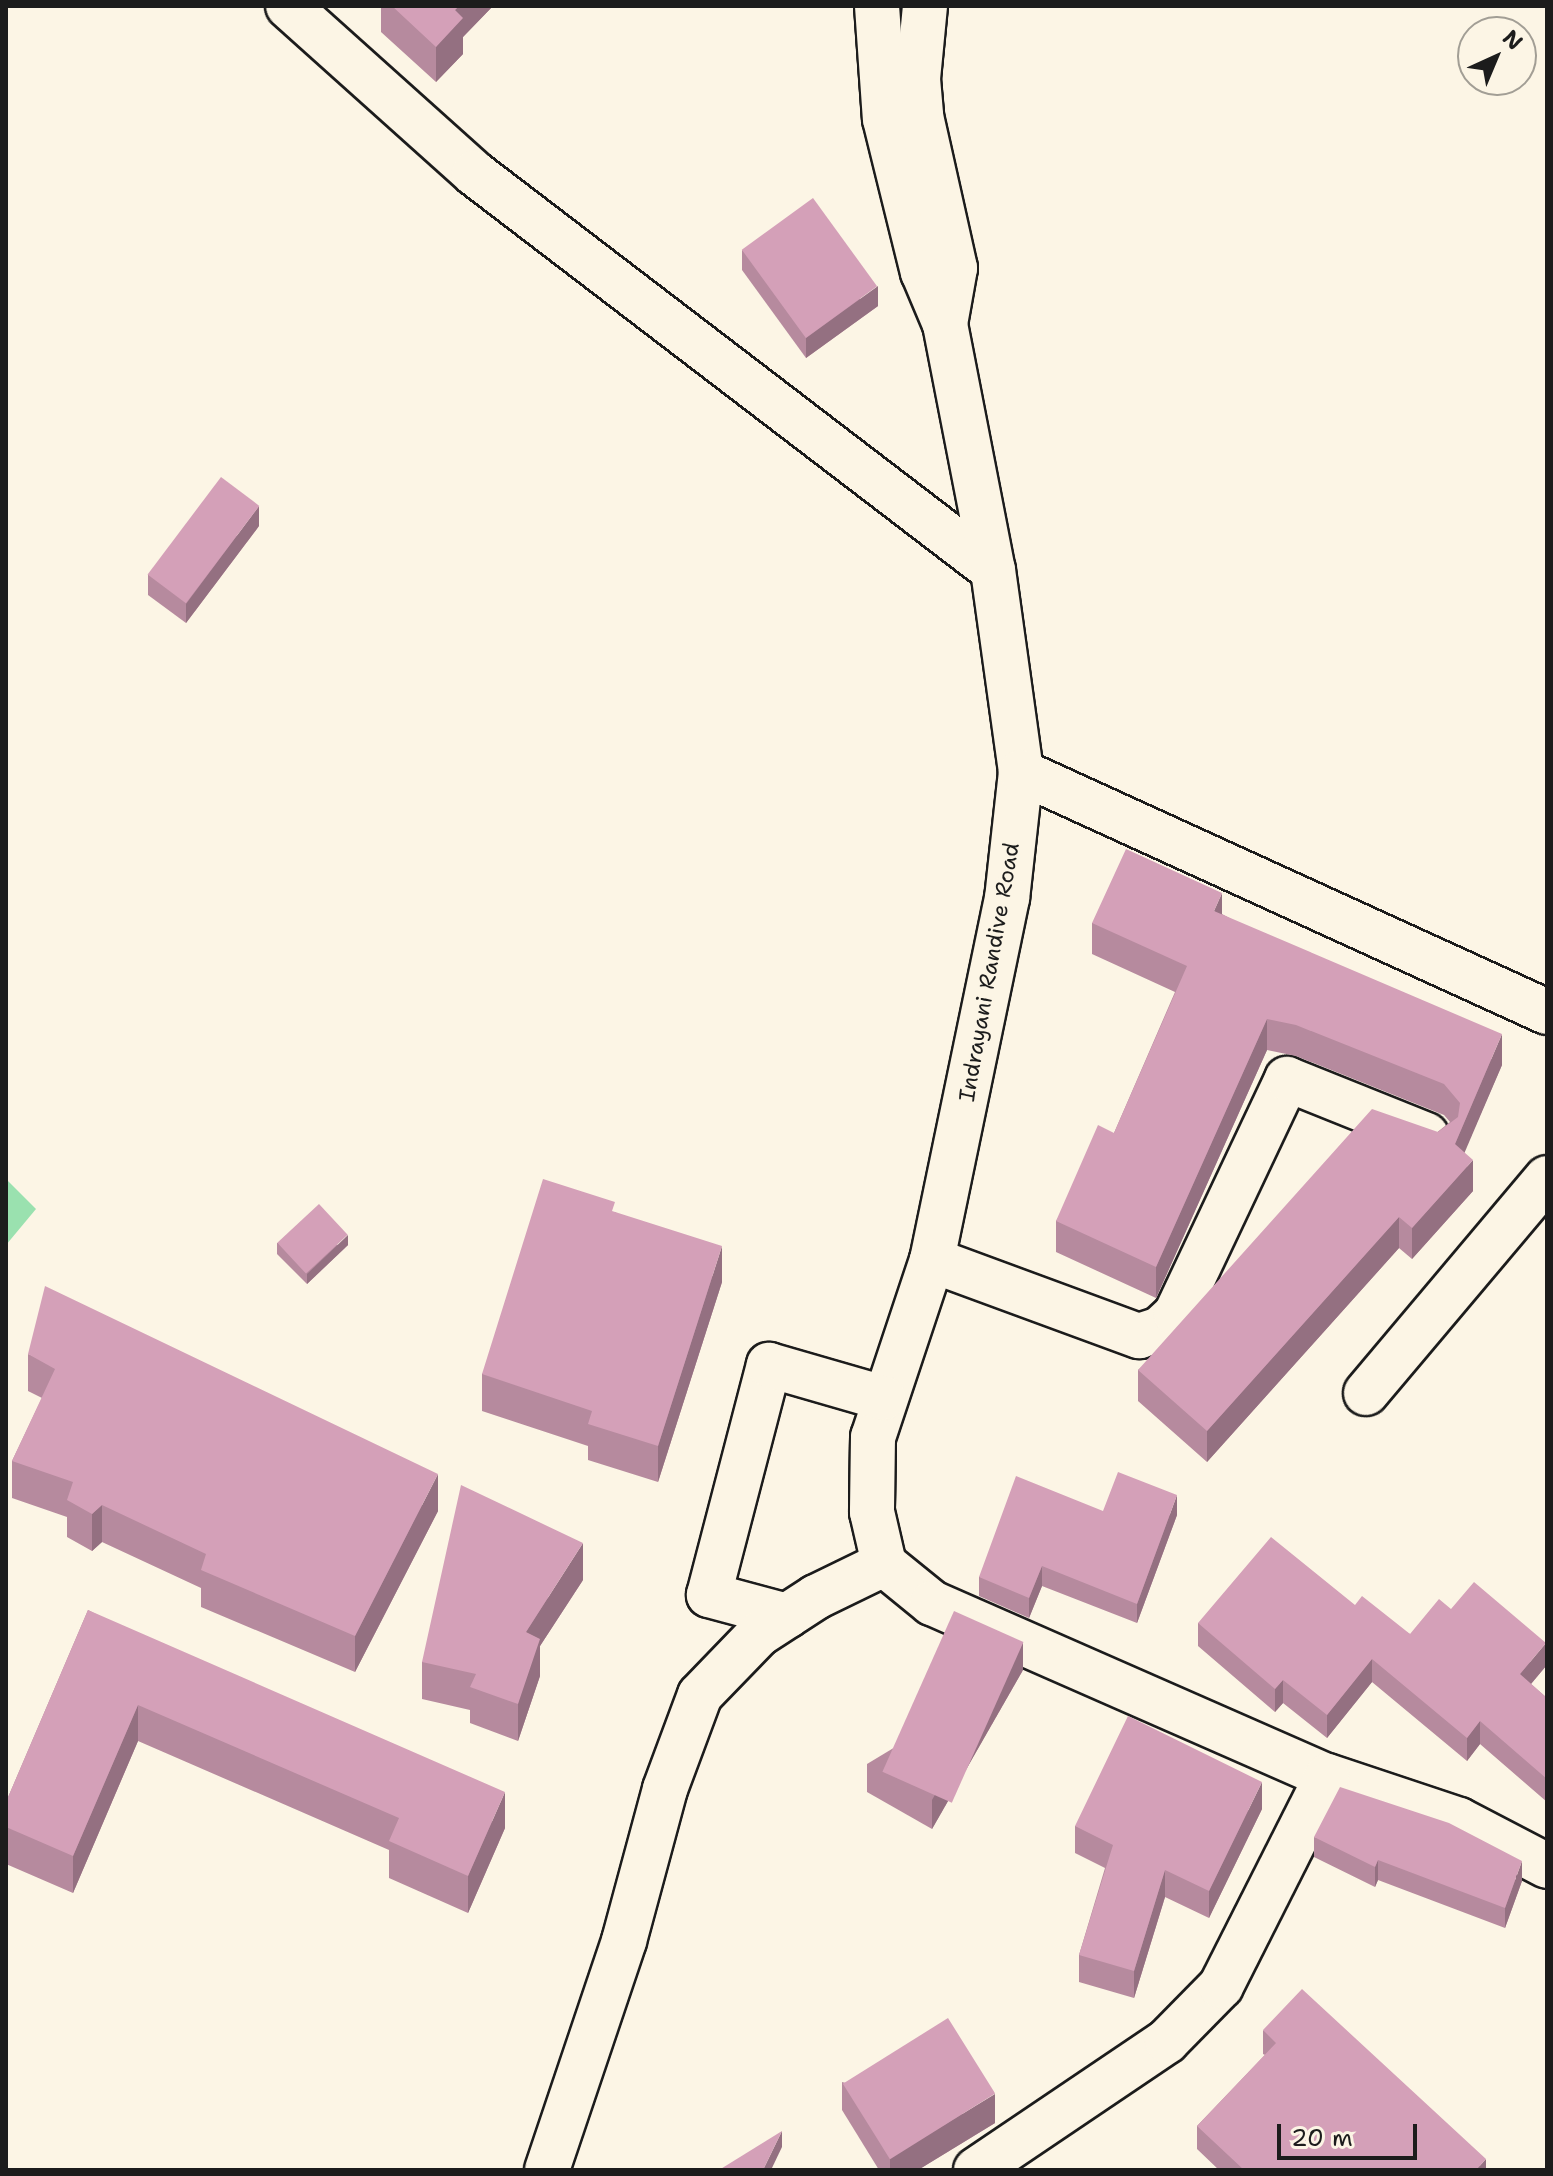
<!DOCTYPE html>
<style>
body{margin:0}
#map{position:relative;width:1553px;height:2176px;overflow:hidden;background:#fcf5e5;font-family:"Shantell Sans",sans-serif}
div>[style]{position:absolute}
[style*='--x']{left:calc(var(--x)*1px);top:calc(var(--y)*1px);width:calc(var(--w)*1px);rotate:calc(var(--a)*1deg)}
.green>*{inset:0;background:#9ae1af}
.roads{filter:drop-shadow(2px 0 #1c1c1c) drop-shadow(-2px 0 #1c1c1c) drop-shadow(0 2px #1c1c1c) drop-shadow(0 -2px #1c1c1c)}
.minor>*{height:44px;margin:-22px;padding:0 22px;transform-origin:22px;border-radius:22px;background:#fcf5e5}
.wall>*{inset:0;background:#b68a9e}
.shaded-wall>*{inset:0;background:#947081}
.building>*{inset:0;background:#d4a0b8;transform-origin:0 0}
span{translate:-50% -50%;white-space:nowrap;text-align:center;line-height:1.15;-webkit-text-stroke:6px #fcf5e5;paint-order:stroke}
.street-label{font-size:22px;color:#1c1c1c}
.frame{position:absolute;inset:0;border:8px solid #1c1c1c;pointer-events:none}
.north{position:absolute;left:1457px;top:16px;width:80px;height:80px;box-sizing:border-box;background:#fcf5e5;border:2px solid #a29e95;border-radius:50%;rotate:44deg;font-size:22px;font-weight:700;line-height:32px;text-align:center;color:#1c1c1c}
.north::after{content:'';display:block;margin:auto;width:28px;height:36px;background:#1c1c1c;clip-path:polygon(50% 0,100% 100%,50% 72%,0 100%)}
.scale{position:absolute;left:1277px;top:2124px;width:140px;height:36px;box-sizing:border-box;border:4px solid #1c1c1c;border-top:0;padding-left:10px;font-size:24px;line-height:28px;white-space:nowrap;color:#1c1c1c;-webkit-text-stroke:6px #fcf5e5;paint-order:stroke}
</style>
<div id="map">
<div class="green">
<i style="clip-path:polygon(6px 1179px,36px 1209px,6px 1245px)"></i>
</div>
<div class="roads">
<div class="minor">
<i style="--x:288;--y:6;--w:250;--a:41.9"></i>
<i style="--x:474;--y:173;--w:653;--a:37.41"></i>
<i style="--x:877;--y:6;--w:113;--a:86"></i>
<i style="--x:885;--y:119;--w:158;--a:76.1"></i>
<i style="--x:923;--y:272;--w:56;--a:67.1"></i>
<i style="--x:945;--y:324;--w:251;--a:79"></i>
<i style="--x:993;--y:570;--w:204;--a:82.1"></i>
<i style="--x:1021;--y:772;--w:127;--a:96.3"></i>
<i style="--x:1007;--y:898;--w:370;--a:101.7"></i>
<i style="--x:932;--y:1260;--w:187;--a:108.4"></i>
<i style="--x:873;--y:1437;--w:75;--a:90.8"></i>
<i style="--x:872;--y:1512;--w:53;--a:77"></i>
<i style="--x:925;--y:6;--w:73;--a:95.5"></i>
<i style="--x:918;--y:79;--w:37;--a:85"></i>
<i style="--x:921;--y:116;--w:156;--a:77.4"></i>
<i style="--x:955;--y:268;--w:57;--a:100.1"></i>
<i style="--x:1021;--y:772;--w:578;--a:24.53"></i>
<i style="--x:932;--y:1260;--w:221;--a:20.2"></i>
<i style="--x:1139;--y:1336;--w:22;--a:-18"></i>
<i style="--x:1160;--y:1329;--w:22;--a:-43"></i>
<i style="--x:1176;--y:1314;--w:260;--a:-64.7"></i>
<i style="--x:1287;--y:1079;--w:150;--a:21.9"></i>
<i style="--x:1366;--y:1393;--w:281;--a:-49.9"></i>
<i style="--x:884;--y:1564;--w:62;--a:39.1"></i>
<i style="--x:932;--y:1603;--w:431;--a:23.7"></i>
<i style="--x:1327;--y:1776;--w:139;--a:18.4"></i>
<i style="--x:1459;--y:1820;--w:99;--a:27.6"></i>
<i style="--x:787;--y:1616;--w:81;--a:-164.9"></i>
<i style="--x:709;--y:1595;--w:238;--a:-75.4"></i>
<i style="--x:769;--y:1365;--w:119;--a:16.1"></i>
<i style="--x:547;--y:2170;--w:242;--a:-71.4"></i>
<i style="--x:624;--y:1941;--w:157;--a:-74.9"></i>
<i style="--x:665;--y:1789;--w:100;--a:-69.6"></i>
<i style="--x:700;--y:1695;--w:85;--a:-46"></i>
<i style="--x:759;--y:1634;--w:68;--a:-33"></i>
<i style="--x:816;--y:1597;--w:76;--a:-25.9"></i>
<i style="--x:976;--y:2170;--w:230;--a:-34"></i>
<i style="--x:1167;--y:2041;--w:77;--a:-45.5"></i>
<i style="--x:1221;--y:1986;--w:235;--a:-63.2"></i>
</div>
</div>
<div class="wall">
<i style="clip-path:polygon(381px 6px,493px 6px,463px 37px,463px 54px,436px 82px,381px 32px)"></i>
<i style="clip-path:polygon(742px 250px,878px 306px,806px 358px,742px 270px)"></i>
<i style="clip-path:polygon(259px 526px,186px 623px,148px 595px,148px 575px)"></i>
<i style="clip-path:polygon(1222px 914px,1502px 1065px,1464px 1152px,1473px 1191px,1412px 1259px,1399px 1248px,1207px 1462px,1138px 1401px,1138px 1370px,1450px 1122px,1444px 1115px,1296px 1056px,1267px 1050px,1156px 1298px,1056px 1252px,1056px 1221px,1114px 1133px,1175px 992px,1092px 954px,1092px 923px)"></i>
<i style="clip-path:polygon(615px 1212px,722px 1282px,658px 1482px,588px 1460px,588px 1446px,482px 1411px,482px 1374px)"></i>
<i style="clip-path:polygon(277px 1243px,348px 1245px,307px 1284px,277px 1254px)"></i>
<i style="clip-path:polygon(28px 1354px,438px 1511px,355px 1672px,201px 1607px,201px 1588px,102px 1542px,92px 1551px,67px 1537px,67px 1517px,12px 1498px,12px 1461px,42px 1398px,28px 1391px)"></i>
<i style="clip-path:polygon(1103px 1511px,1177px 1515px,1137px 1623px,1042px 1586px,1029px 1618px,979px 1596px,979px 1577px)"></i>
<i style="clip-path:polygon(583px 1580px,540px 1646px,540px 1676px,518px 1741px,470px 1723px,470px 1710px,422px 1699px,422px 1662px)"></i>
<i style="clip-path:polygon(1355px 1605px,1410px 1634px,1546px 1666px,1531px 1684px,1547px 1698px,1547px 1802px,1480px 1744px,1467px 1761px,1372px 1682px,1327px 1738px,1283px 1703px,1275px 1712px,1198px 1646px,1198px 1623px)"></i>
<i style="clip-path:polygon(88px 1610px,505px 1828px,468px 1913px,389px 1878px,389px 1850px,138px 1741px,73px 1893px,6px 1864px,6px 1802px)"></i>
<i style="clip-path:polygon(1023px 1670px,932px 1829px,867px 1792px,867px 1764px)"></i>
<i style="clip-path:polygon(1262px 1809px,1209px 1918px,1165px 1897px,1134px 1998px,1079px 1982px,1079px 1955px,1105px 1868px,1075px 1853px,1075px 1826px)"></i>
<i style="clip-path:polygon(1314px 1837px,1522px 1881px,1505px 1928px,1378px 1880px,1375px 1887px,1314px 1857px)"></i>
<i style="clip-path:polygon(1263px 2030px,1486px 2170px,1219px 2170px,1197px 2149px,1197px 2126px,1265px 2055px,1263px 2054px)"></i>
<i style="clip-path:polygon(842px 2082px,995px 2123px,918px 2170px,879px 2170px,842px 2110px)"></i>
</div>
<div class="shaded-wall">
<i style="clip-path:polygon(459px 6px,493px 6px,463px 37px,463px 54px,436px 82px,436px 47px,455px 10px)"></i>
<i style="clip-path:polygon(878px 286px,878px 306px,806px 358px,806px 338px)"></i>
<i style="clip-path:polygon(259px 506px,259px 526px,186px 623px,186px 604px)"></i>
<i style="clip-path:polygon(1222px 893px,1222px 924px,1214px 911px)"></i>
<i style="clip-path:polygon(1267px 1019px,1267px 1050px,1156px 1298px,1156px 1267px)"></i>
<i style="clip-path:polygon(1502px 1034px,1502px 1065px,1455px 1175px,1455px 1144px)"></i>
<i style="clip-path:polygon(1473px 1160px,1473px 1191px,1412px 1259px,1412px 1228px)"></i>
<i style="clip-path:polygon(1399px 1217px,1399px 1248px,1207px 1462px,1207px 1431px)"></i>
<i style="clip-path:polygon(348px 1235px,348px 1245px,307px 1284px,307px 1274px)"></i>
<i style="clip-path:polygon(722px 1246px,722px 1282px,658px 1482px,658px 1446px)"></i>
<i style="clip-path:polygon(438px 1474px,438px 1511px,355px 1672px,355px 1636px)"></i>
<i style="clip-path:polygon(1177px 1495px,1177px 1515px,1137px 1623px,1137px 1604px)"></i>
<i style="clip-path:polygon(102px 1505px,102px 1542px,92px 1551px,92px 1514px)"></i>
<i style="clip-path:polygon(583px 1543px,583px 1580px,540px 1646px,540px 1676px,518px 1741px,518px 1704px,526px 1632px)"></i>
<i style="clip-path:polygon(1042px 1566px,1042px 1586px,1029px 1618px,1029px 1598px)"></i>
<i style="clip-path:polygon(1023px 1642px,1023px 1670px,932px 1829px,932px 1800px)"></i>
<i style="clip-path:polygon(1546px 1643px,1546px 1666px,1520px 1697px,1520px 1674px)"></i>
<i style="clip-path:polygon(1372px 1659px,1372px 1682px,1327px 1738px,1327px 1715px)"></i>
<i style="clip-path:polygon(1283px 1680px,1283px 1703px,1275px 1712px,1275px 1689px)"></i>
<i style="clip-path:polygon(138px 1705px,138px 1741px,73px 1893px,73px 1856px)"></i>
<i style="clip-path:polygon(1480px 1721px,1480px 1744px,1467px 1761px,1467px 1738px)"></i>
<i style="clip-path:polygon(1262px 1782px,1262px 1809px,1209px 1918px,1209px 1891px)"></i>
<i style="clip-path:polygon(505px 1792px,505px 1828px,468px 1913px,468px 1876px)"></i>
<i style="clip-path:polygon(1378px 1860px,1378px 1880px,1375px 1887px,1375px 1867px)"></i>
<i style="clip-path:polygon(1522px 1861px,1522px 1881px,1505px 1928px,1505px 1908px)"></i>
<i style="clip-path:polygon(1165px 1870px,1165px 1897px,1134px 1998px,1134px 1971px)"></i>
<i style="clip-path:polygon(995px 2094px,995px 2123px,918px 2170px,890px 2170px,890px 2158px)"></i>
<i style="clip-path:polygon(782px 2131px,782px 2147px,771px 2170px,763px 2170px)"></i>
<i style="clip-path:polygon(1486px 2159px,1486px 2170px,1476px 2170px)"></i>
</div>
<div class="building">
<i style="clip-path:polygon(392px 6px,459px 6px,455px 10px,463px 18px,436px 47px)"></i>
<i style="left:813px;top:198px;width:109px;height:88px;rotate:54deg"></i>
<i style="left:221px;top:477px;width:48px;height:122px;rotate:37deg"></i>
<i style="clip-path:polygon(1126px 849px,1222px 893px,1214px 911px,1502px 1034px,1455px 1144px,1473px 1160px,1412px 1228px,1399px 1217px,1207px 1431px,1138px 1370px,1372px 1109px,1438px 1132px,1458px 1117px,1460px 1103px,1444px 1084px,1296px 1025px,1267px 1019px,1156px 1267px,1056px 1221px,1098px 1125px,1114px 1133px,1187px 966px,1092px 923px)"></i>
<i style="clip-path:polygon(543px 1179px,615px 1202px,612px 1211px,722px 1246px,658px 1446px,588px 1424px,592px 1411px,482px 1374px)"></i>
<i style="left:319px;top:1204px;width:42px;height:57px;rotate:47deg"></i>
<i style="clip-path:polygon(45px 1286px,438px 1474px,355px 1636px,201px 1570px,206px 1554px,102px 1505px,92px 1514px,67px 1500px,73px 1482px,12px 1461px,55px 1369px,28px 1354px)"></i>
<i style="clip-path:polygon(1118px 1472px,1177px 1495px,1137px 1604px,1042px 1566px,1029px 1598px,979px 1577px,1016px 1476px,1103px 1511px)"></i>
<i style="clip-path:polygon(461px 1485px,583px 1543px,526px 1632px,540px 1639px,518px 1704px,470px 1687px,476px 1674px,422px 1662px)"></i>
<i style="clip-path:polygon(1271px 1537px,1355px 1605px,1362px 1596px,1410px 1634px,1439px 1599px,1451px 1609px,1474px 1582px,1546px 1643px,1520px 1674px,1547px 1698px,1547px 1779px,1480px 1721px,1467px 1738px,1372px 1659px,1327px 1715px,1283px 1680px,1275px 1689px,1198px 1623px)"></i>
<i style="clip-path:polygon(88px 1610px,505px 1792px,468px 1876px,389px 1841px,399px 1818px,138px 1705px,73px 1856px,6px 1827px,6px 1802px)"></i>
<i style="left:954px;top:1611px;width:76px;height:176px;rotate:24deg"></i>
<i style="clip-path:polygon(1128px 1716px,1262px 1782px,1209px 1891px,1165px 1870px,1134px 1971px,1079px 1955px,1113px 1845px,1075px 1826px)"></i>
<i style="clip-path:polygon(1340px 1787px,1449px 1823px,1522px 1861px,1505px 1908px,1378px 1860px,1375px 1867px,1314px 1837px)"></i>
<i style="clip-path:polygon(1302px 1989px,1486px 2159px,1476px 2170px,1244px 2170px,1197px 2126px,1276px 2043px,1263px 2030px)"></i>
<i style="left:948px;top:2018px;width:89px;height:124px;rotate:58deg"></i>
<i style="clip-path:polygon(782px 2131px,763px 2170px,719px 2170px)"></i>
</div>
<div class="street-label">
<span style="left:989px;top:972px;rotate:-80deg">Indrayani Randive Road</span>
</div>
<div class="frame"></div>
<div class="north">N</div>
<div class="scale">20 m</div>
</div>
